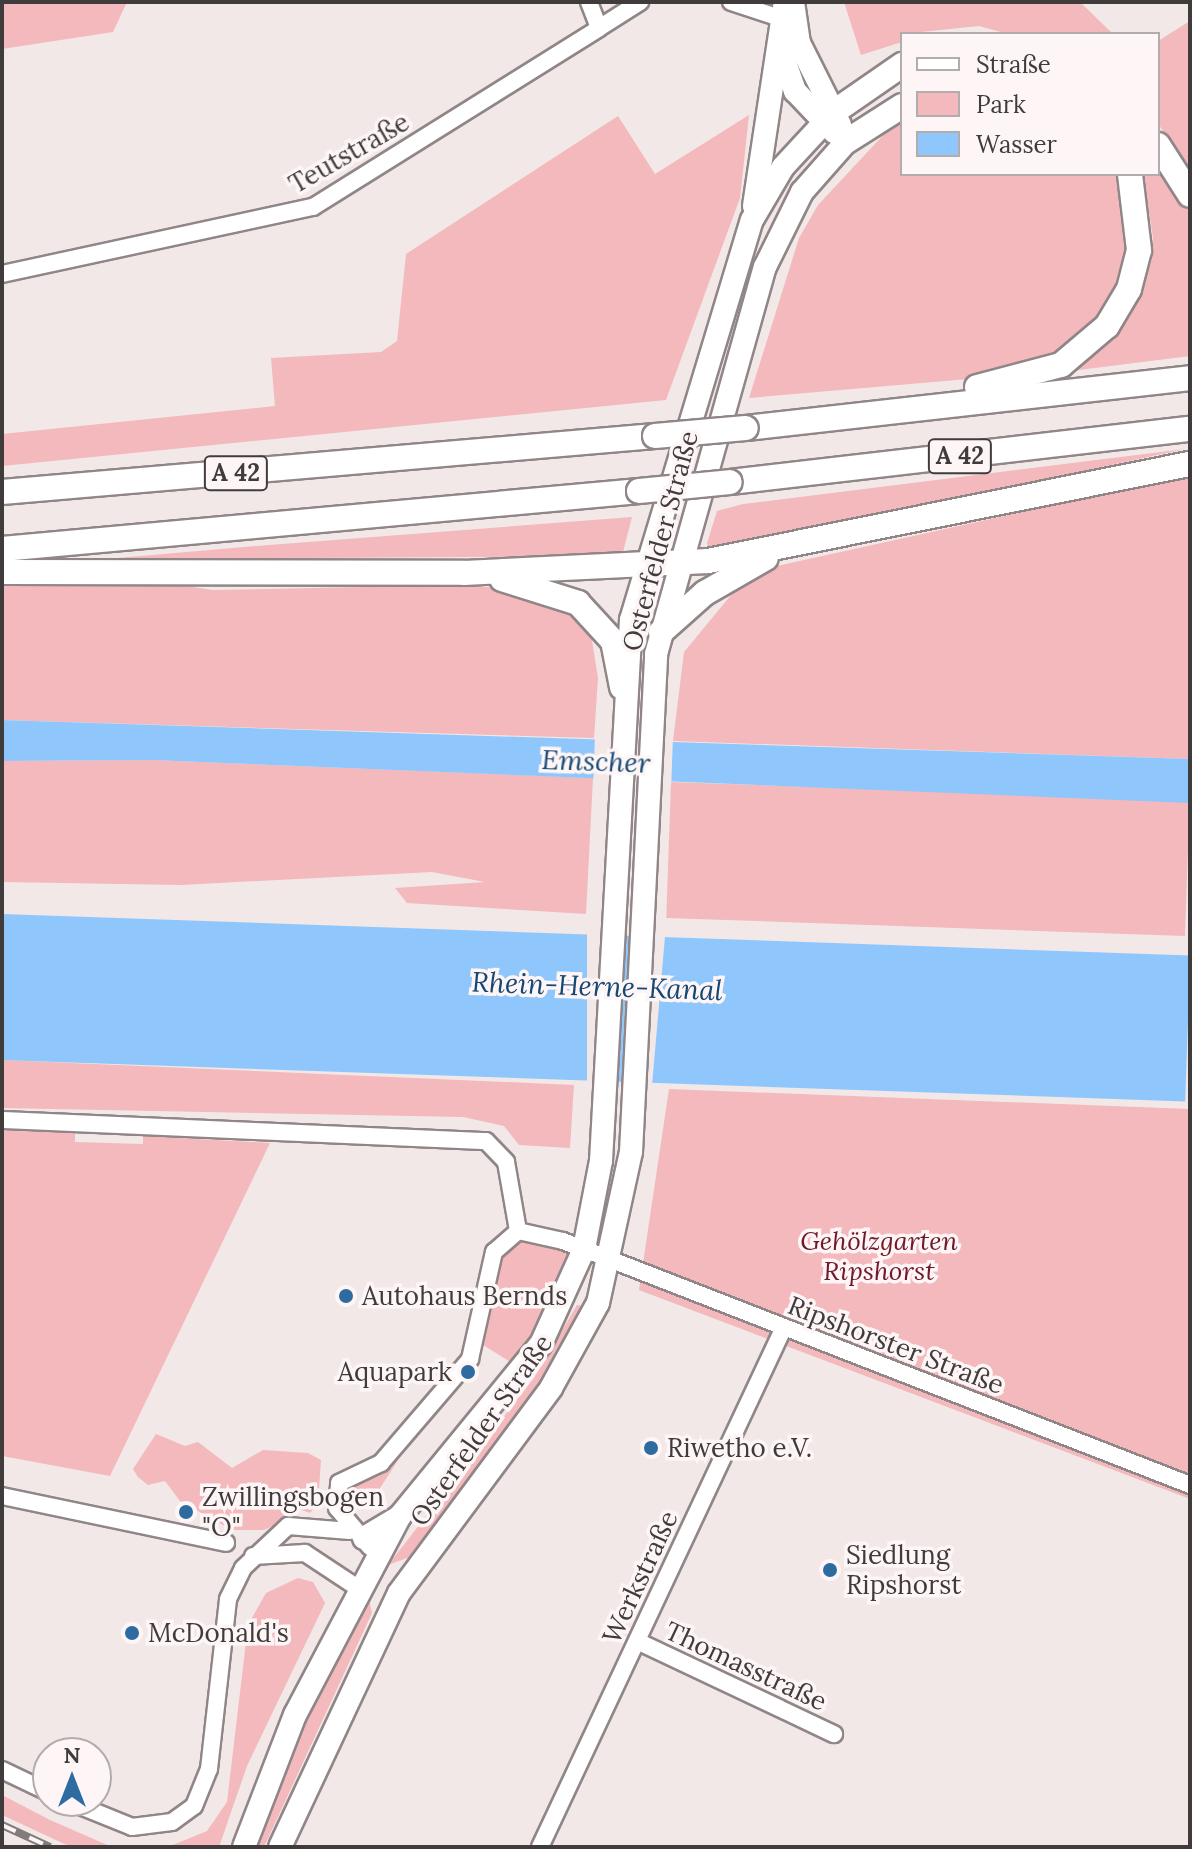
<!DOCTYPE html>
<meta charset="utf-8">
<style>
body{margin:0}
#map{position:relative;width:1192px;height:1849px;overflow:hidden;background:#f2e8e8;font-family:Lora,serif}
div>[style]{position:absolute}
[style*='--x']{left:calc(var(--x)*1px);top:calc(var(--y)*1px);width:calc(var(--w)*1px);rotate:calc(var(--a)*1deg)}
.green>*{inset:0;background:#f3b9bc;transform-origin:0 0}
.water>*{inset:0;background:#8fc7fd;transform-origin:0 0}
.pier>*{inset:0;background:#f2e8e8;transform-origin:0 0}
.roads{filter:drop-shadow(2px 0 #908687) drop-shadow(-2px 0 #908687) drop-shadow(0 2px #908687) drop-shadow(0 -2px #908687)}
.minor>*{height:16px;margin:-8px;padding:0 8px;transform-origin:8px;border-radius:8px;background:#fff}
.major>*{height:22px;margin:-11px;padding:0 11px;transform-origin:11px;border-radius:11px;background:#fff}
.highway>*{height:24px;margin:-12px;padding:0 12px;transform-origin:12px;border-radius:12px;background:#fff}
.rail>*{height:8px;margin-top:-4px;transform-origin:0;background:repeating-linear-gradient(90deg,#fef6f6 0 15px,#817b7b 0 30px);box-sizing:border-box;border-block:2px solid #817b7b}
.bridges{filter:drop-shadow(2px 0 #908687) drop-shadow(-2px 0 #908687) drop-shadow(0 2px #908687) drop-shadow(0 -2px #908687)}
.highway-bridge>*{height:24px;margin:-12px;padding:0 12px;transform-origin:12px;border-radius:12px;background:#fff}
.dots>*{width:22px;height:22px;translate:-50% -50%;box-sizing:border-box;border:4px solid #fef6f6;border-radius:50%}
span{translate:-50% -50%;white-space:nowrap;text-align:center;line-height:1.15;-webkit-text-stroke:7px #fef6f6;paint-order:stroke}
.shield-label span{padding:2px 6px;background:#fef6f6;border:2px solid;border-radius:6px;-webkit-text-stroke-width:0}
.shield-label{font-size:24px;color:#403c3c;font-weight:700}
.street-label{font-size:26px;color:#403c3c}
.park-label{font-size:26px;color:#701929;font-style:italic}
.poi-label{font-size:26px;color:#403c3c}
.left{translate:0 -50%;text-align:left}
.right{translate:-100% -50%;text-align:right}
.water-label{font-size:28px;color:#164874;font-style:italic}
.frame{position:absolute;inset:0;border:4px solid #403c3c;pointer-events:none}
.legend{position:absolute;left:900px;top:32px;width:260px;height:144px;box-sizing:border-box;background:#fef6f6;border:2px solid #b2acac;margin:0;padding:10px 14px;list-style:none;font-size:24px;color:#403c3c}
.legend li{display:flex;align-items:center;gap:16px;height:40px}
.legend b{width:40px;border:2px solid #b2acac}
.north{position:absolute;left:32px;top:1737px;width:80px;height:80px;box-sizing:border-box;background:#fef6f6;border:2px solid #b2acac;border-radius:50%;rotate:0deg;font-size:22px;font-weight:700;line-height:32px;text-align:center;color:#403c3c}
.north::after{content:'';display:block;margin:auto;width:28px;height:36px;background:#2d6ba1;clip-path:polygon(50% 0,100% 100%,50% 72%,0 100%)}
</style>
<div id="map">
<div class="green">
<i style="clip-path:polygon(2px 2px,127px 2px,113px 32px,2px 49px)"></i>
<i style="clip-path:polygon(844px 2px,1080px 2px,1113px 34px,1008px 34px,979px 26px,902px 34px,902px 42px,861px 55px)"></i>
<i style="clip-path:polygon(1190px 21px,1190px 168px,1158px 124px,1158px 41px)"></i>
<i style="clip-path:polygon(749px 115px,740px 198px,666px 400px,2px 466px,2px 434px,275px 406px,271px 358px,381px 352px,397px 341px,406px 254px,618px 116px,655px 174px)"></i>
<i style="clip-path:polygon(902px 115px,902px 174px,1118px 174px,1130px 241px,1110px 306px,1054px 358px,980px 378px,749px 398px,799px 238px,818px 205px)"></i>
<i style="clip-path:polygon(1158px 163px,1190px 213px,1190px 356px,1071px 371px,1140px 284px,1153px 238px,1143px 174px,1158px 174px)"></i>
<i style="clip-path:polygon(1185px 449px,710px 552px,707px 543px,717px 511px,743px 504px)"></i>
<i style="clip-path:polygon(1190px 475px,1190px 759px,673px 741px,684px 652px,750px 572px)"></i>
<i style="clip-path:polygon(632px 517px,622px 556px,106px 559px,269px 545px)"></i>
<i style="clip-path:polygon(150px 581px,213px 590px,462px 585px,522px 590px,564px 604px,590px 628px,598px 678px,594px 738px,2px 720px,2px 583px)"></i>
<i style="clip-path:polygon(152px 760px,593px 778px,586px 914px,407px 903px,395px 888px,485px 882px,432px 872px,181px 885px,2px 882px,2px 761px)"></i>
<i style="left:671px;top:782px;width:519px;height:136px;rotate:2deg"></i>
<i style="clip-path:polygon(2px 1060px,574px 1085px,570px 1148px,519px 1145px,504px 1126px,463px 1117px,2px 1108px)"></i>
<i style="clip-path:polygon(669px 1089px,1190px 1109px,1190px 1499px,639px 1290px)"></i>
<i style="clip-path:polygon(2px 1130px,75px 1133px,75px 1142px,143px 1144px,143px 1136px,270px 1143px,110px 1476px,2px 1456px)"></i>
<i style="clip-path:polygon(508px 1236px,582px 1249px,520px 1368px,480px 1343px,490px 1274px)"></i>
<i style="clip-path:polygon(577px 1305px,583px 1306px,575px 1324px,531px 1396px,418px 1554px,388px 1565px,534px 1378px)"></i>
<i style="clip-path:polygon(416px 1432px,375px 1496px,345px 1501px,349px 1488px,379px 1476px)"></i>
<i style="clip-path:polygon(156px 1434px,185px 1446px,198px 1442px,232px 1468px,263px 1450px,308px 1453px,321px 1460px,318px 1504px,310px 1513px,291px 1506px,294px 1516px,264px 1530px,232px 1530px,180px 1501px,165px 1481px,148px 1485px,138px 1477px,133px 1469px)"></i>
<i style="clip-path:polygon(298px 1578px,313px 1582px,325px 1603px,247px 1766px,219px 1847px,168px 1847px,207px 1831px,227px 1802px,248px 1625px,266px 1593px)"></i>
<i style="clip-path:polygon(369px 1599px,372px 1613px,264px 1847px,253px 1847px,288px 1750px)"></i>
<i style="clip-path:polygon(2px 1795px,50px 1820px,112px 1847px,71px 1847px,2px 1815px)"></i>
</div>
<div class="water">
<i style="clip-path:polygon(2px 720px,1190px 759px,1190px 803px,152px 760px,2px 761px)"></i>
<i style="left:2px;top:914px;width:1189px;height:146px;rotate:2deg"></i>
</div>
<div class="pier">
<i style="left:595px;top:734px;width:78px;height:48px;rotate:2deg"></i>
<i style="left:587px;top:934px;width:13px;height:155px"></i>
<i style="left:653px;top:936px;width:12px;height:156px;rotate:5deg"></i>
</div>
<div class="roads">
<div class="minor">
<i style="--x:731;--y:2;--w:52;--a:18.1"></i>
<i style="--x:599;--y:28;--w:49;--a:-32.4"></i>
<i style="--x:2;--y:274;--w:318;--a:-12.2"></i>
<i style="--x:313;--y:207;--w:337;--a:-32"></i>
<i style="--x:599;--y:28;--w:28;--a:-111"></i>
<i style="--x:2;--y:1120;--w:484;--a:2.5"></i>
<i style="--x:486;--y:1141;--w:29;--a:46"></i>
<i style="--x:506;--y:1162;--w:70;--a:80.1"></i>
<i style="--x:2;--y:1496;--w:229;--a:11.8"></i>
<i style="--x:370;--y:1547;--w:51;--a:-130.2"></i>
<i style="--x:337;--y:1508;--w:25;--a:-85"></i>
<i style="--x:339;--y:1483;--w:47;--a:-25.5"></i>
<i style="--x:381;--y:1463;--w:137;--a:-49.4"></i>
<i style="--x:470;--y:1359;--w:110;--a:-77.4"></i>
<i style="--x:494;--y:1252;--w:32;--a:-41"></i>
<i style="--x:518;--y:1231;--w:46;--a:12.5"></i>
<i style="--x:563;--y:1241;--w:673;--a:21.26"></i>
<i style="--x:253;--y:1556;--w:52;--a:-3.3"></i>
<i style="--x:305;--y:1553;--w:67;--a:33.5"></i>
<i style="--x:637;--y:1641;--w:218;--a:25.3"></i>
<i style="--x:2;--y:1770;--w:51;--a:25.6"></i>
<i style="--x:68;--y:1801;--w:69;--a:22.1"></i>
<i style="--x:132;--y:1827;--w:40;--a:-7.1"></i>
<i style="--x:172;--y:1822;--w:27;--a:-36"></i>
<i style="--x:194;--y:1806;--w:40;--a:-68"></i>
<i style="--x:209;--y:1769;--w:171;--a:-83.6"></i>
<i style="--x:228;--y:1599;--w:34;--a:-64"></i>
<i style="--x:243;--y:1568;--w:62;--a:-43"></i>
<i style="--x:288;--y:1526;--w:62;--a:4.6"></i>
<i style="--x:540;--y:1847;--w:574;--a:-64.86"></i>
</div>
<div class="major">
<i style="--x:793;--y:2;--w:41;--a:81.7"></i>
<i style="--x:799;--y:43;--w:92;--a:63.4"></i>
<i style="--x:779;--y:45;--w:49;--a:70.8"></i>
<i style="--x:795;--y:91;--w:57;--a:46.4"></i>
<i style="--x:754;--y:206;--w:206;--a:-81.4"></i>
<i style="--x:364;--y:1538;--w:41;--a:-31"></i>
<i style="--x:244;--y:1847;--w:142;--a:-68.9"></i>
<i style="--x:295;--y:1715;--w:225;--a:-62.2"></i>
<i style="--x:400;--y:1516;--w:222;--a:-50.7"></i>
<i style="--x:541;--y:1344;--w:104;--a:-65.6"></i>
<i style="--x:584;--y:1249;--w:90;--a:-79.1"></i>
<i style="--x:601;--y:1161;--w:542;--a:-86.83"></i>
<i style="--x:631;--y:620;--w:418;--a:-73.2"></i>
<i style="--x:752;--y:220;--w:61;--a:-59.7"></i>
<i style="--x:783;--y:167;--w:75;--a:-47.2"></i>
<i style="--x:280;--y:1847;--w:280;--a:-64.9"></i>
<i style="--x:399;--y:1593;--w:255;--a:-53.4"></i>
<i style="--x:551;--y:1388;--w:97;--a:-61.1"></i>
<i style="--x:598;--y:1303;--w:155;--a:-77.7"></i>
<i style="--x:631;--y:1152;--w:499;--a:-87.1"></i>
<i style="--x:656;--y:654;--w:402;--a:-74.3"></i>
<i style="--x:765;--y:267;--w:84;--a:-63.7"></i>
<i style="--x:802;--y:192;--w:68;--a:-48.6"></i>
</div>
<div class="highway">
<i style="--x:834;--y:112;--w:83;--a:-34.7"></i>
<i style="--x:847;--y:141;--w:65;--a:-32.5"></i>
<i style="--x:1158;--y:145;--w:59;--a:57.4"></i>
<i style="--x:977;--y:387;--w:87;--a:-14.7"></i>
<i style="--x:1061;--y:365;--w:60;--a:-40.3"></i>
<i style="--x:1107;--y:326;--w:43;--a:-59.3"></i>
<i style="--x:1129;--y:289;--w:40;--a:-75.6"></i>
<i style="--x:1139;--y:250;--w:77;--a:-96.8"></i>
<i style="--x:746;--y:428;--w:447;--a:-6.4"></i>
<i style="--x:730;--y:482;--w:463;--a:-6.6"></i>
<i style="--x:2;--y:492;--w:655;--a:-4.9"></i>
<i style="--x:2;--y:549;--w:640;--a:-5.2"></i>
<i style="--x:2;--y:572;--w:462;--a:0.1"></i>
<i style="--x:464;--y:573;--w:244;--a:-2.8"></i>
<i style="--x:708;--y:561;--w:492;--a:-11.4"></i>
<i style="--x:502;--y:579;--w:80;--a:17.5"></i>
<i style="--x:578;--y:603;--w:52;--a:47.4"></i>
<i style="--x:613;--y:641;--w:47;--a:78.9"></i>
<i style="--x:661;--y:632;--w:59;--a:-41.6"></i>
<i style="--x:705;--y:593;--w:70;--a:-29.8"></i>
</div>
</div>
<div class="rail">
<i style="--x:2;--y:1825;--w:53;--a:24.6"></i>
</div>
<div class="bridges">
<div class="highway-bridge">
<i style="--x:655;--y:436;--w:91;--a:-5"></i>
<i style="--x:639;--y:491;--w:91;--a:-5.6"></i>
</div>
</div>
<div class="dots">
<i style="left:346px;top:1296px;background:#2d6ba1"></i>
<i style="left:468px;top:1372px;background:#2d6ba1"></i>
<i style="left:651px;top:1448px;background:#2d6ba1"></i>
<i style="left:186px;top:1512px;background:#2d6ba1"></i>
<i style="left:830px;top:1570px;background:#2d6ba1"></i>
<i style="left:132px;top:1633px;background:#2d6ba1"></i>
</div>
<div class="shield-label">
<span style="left:960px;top:456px">A 42</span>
<span style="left:236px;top:473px">A 42</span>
</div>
<div class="street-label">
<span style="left:349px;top:153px;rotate:-30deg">Teutstraße</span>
<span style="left:660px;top:541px;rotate:-75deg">Osterfelder Straße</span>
<span style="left:896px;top:1345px;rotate:21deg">Ripshorster Straße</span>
<span style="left:481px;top:1430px;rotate:-55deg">Osterfelder Straße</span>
<span style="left:640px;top:1577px;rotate:-65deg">Werkstraße</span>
<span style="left:746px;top:1666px;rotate:25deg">Thomasstraße</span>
</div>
<div class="park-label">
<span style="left:879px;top:1256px">Gehölzgarten<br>Ripshorst</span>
</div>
<div class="poi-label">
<span class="left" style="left:362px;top:1296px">Autohaus Bernds</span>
<span class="right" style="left:452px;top:1372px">Aquapark</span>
<span class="left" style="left:667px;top:1448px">Riwetho e.V.</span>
<span class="left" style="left:202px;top:1512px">Zwillingsbogen<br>"O"</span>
<span class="left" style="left:846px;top:1570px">Siedlung<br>Ripshorst</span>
<span class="left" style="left:148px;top:1633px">McDonald's</span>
</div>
<div class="water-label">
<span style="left:596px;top:761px;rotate:2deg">Emscher</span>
<span style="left:597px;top:986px;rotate:2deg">Rhein-Herne-Kanal</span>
</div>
<div class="frame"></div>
<ul class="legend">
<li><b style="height:10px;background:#fff"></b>Straße</li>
<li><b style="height:22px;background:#f3b9bc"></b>Park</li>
<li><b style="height:22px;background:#8fc7fd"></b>Wasser</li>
</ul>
<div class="north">N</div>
</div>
